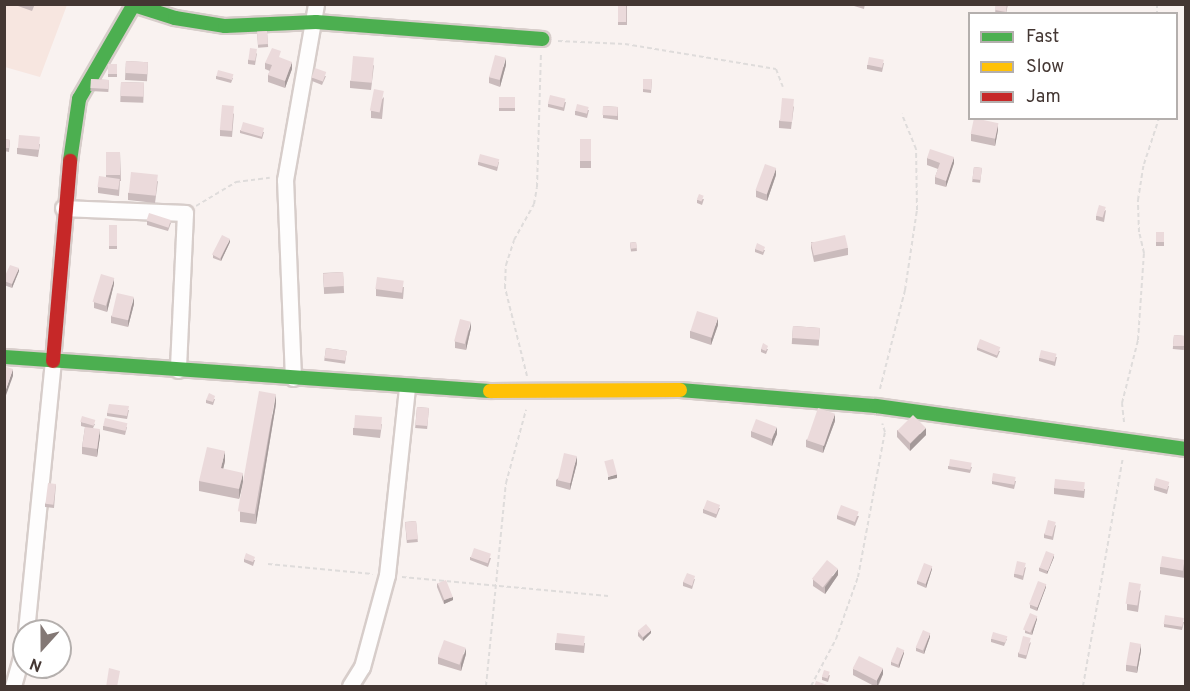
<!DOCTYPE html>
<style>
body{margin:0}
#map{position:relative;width:1190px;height:691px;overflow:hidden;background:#f9f2f0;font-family:Overpass,sans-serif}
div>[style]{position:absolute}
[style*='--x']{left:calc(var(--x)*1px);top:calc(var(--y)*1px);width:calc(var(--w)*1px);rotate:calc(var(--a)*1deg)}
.built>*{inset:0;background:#f7e6e0}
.path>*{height:2px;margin-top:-1px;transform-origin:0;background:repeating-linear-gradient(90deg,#dfdcdb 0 4.5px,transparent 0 7.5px)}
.roads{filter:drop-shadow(2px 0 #d7cdca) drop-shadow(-2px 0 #d7cdca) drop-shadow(0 2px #d7cdca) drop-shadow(0 -2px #d7cdca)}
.street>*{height:15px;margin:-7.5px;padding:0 7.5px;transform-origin:7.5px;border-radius:7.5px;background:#fefdfd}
.fast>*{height:14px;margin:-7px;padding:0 7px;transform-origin:7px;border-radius:7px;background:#4caf50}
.slow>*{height:14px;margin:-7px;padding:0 7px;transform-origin:7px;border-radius:7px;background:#ffc107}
.jam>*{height:14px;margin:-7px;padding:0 7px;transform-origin:7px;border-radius:7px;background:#c62828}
.wall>*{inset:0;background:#cabbbc;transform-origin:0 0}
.shaded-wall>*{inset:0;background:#a49999}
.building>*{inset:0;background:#ebdadb;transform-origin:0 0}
span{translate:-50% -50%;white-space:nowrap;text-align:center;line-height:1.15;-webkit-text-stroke:5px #fff;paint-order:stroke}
.frame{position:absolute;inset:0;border:6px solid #443733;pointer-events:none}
.legend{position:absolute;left:968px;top:12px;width:210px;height:108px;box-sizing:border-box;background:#fff;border:2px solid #b4afad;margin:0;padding:8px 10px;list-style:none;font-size:18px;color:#443733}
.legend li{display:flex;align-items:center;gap:12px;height:30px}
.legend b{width:30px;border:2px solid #b4afad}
.north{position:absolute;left:12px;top:619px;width:60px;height:60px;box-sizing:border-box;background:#fff;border:2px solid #b4afad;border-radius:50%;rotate:201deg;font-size:16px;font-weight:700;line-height:24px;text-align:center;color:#443733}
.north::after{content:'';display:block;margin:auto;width:21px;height:27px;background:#837875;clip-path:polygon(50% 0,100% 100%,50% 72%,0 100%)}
</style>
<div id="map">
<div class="built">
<i style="clip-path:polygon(4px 5px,67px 5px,40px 77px,5px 67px)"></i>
</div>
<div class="path">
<i style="--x:1157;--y:4;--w:10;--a:90"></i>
<i style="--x:558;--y:41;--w:67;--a:2.6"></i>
<i style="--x:625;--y:44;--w:153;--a:9.4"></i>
<i style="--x:776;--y:69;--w:19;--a:69"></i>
<i style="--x:196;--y:206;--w:47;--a:-31"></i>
<i style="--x:236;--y:182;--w:34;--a:-7"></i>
<i style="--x:527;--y:376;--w:91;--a:-104"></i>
<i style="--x:505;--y:288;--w:23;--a:-88"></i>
<i style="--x:506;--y:265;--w:26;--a:-72"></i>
<i style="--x:514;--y:240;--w:41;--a:-60.9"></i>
<i style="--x:534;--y:204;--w:17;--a:-80"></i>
<i style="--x:537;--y:187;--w:132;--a:-88.3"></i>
<i style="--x:880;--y:389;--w:102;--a:-75.8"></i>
<i style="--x:905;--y:290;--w:81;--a:-81.5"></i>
<i style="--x:917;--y:210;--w:61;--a:-90.9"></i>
<i style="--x:916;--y:149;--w:38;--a:-112"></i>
<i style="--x:1124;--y:422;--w:19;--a:-96"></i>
<i style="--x:1122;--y:403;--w:65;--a:-75.7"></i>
<i style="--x:1138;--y:340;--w:87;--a:-86.1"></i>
<i style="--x:1144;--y:253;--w:22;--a:-103"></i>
<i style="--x:1139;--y:232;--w:32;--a:-92"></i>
<i style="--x:1138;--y:200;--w:36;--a:-81"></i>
<i style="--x:1144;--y:164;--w:48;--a:-71.9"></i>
<i style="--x:268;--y:564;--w:105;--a:5.4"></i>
<i style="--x:402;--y:577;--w:207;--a:5.3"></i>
<i style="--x:486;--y:686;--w:204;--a:-84.4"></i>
<i style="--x:506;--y:483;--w:76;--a:-74.7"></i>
<i style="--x:811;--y:686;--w:53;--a:-62"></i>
<i style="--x:836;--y:639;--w:66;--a:-70.5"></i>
<i style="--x:858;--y:577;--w:147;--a:-79.5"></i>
<i style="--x:885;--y:432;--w:9;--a:-108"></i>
<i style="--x:1083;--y:686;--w:232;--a:-80.1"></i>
</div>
<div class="roads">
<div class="street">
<i style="--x:63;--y:208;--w:122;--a:2.3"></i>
<i style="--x:185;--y:213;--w:157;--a:92.6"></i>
<i style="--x:293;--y:378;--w:198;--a:-92.3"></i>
<i style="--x:285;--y:180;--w:179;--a:-80"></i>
<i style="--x:26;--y:631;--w:271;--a:-84.3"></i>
<i style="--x:13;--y:686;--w:41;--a:-74.2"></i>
<i style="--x:350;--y:686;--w:22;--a:-58"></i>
<i style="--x:362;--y:667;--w:95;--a:-74.8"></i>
<i style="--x:387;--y:575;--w:189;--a:-83.9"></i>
</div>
<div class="fast">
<i style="--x:134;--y:5;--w:43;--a:17.6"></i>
<i style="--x:175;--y:18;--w:51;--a:9.1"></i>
<i style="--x:225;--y:26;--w:91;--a:-2.5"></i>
<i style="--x:316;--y:22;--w:227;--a:4.3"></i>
<i style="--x:70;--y:161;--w:63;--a:-81.7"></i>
<i style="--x:79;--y:99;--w:110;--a:-59.9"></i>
<i style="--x:4;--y:357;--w:487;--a:4"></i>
<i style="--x:680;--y:390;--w:197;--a:4.7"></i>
<i style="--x:876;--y:406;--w:313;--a:7.9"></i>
</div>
<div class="slow">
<i style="--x:490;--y:391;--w:190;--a:-0.3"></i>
</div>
<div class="jam">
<i style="--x:53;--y:361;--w:201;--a:-85.1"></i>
</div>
</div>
<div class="wall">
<i style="clip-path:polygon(18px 4px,35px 4px,32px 11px,18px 6px)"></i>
<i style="left:618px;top:4px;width:9px;height:21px"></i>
<i style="clip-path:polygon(854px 4px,865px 4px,864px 9px,854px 6px)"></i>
<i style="clip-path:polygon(996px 4px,1008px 4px,1006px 14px,995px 14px)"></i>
<i style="left:267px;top:31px;width:16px;height:10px;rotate:86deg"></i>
<i style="clip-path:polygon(257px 53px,255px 65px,248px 64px,248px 60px)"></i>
<i style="clip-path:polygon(281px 58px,292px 69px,285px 88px,268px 82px,268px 75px,270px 71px,265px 69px,265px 63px)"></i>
<i style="left:126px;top:61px;width:22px;height:19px;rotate:3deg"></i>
<i style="clip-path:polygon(884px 63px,882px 72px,867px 69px,867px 65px)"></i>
<i style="left:117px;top:64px;width:13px;height:9px;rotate:90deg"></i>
<i style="clip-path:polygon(374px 65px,371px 90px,350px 88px,350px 81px)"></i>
<i style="clip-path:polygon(506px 65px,500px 87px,489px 83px,489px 77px)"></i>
<i style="clip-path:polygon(216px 76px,233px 78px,231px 83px,216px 79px)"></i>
<i style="clip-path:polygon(326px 76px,322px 85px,312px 81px,312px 78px)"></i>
<i style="left:91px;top:79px;width:18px;height:12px;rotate:3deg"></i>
<i style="clip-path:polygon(643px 79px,652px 79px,651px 93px,643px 92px)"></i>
<i style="left:121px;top:82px;width:23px;height:20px;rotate:2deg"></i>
<i style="clip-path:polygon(384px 97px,382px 119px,371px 118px,371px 111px)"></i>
<i style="left:499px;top:97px;width:16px;height:14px"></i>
<i style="clip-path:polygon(566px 102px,564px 111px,548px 107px,548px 104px)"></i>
<i style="clip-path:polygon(603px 106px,618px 107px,618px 120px,603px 118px)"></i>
<i style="clip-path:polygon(794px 106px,791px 129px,779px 128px,779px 121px)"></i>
<i style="clip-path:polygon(589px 110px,587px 118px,575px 115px,575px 111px)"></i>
<i style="clip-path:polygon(234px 113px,232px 137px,220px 136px,220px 130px)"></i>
<i style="clip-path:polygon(240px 130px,264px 132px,262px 139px,240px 133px)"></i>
<i style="clip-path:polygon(998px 130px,995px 146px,971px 141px,971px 134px)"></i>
<i style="clip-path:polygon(4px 139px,10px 140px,9px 152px,4px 151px)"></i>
<i style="left:580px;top:139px;width:11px;height:29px"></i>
<i style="clip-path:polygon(40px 144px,38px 157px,17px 154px,17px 148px)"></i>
<i style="clip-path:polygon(106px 152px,120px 152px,121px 181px,120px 181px,119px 196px,98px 193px,98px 187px,106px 177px)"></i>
<i style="clip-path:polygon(927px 158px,954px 163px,946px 187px,935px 184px,935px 177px,938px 169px,927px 165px)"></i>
<i style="clip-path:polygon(478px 162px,499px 162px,497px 171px,478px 165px)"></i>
<i style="left:974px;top:167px;width:8px;height:15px;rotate:7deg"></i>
<i style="clip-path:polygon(776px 175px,767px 201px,756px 197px,756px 190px)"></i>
<i style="clip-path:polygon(158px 181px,155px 203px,128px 200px,128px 193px)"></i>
<i style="clip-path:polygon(704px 199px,702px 205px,697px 203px,697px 200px)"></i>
<i style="clip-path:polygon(1106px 210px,1104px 222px,1096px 220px,1096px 216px)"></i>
<i style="clip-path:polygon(147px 221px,171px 223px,168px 231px,147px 225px)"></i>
<i style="left:109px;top:225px;width:8px;height:24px"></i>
<i style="left:1156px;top:232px;width:8px;height:14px"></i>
<i style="clip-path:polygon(230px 242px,221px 261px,213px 258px,213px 255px)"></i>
<i style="left:636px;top:242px;width:9px;height:6px;rotate:84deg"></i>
<i style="clip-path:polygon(811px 242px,848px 248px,848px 255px,814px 262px,811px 248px)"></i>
<i style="clip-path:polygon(755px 249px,765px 250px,763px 255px,755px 252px)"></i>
<i style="clip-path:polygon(19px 271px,12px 288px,4px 285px,4px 278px)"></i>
<i style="left:343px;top:272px;width:21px;height:20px;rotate:87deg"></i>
<i style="clip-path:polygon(114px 284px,107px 312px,94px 308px,94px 302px)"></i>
<i style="clip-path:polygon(404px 287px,403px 299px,376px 296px,376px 289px)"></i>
<i style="clip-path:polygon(134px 304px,128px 327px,111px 323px,111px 316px)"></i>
<i style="clip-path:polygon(718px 325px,711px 345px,690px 338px,690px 331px)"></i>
<i style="left:793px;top:326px;width:27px;height:18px;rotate:4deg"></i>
<i style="clip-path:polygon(471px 328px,466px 350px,455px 348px,455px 341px)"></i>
<i style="left:1174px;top:335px;width:11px;height:14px;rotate:5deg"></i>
<i style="clip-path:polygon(977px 347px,1000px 351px,997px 358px,977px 350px)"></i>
<i style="left:326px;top:348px;width:21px;height:13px;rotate:8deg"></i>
<i style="clip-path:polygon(761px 349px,768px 349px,766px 354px,761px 352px)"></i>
<i style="clip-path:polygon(1057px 357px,1055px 366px,1039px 361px,1039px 358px)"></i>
<i style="clip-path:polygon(215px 399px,213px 405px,206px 403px,206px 400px)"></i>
<i style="clip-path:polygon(276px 404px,256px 524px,240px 522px,240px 512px)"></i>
<i style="left:417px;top:407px;width:12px;height:21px;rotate:5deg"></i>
<i style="clip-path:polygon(129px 410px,127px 419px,107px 416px,107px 413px)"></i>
<i style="clip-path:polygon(835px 421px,823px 453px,806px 447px,806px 440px)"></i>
<i style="clip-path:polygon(81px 422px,95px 424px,93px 428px,100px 436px,97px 457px,82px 454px,82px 447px,85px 427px,81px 426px)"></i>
<i style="clip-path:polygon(382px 424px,380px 438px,353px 435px,353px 428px)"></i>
<i style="clip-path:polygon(103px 426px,127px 427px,125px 435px,103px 430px)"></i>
<i style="clip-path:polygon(897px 430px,926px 435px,910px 451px,897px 437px)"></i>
<i style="clip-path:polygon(751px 431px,777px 434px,772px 446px,751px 437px)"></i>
<i style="clip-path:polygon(225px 461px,223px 469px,243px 483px,239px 499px,199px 491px,199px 481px)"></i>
<i style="clip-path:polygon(577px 463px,570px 490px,556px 486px,556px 480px)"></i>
<i style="clip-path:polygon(948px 466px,972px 467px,970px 473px,948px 469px)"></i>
<i style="clip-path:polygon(992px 481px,1016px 481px,1014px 489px,992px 484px)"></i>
<i style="clip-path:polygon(56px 484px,54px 508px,45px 507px,45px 504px)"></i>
<i style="clip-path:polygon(1154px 486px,1169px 486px,1167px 494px,1154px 490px)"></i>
<i style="clip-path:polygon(1054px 488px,1085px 489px,1084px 498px,1054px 494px)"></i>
<i style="clip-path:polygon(720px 508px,716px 518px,703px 513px,703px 509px)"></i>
<i style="clip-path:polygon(837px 515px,859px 516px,855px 526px,837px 519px)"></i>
<i style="left:416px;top:521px;width:21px;height:11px;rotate:85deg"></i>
<i style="clip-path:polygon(1056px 525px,1053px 540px,1044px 538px,1044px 534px)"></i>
<i style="clip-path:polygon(470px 557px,491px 558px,488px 567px,470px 560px)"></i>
<i style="clip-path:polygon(1054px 557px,1047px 574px,1039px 571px,1039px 568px)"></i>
<i style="clip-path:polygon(244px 559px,255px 560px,253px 566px,244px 562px)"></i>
<i style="clip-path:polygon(1185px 560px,1185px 578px,1160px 574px,1160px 567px)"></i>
<i style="clip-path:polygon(1026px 567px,1023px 580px,1014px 577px,1014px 574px)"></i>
<i style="clip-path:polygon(932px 569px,926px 588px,917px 584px,917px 581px)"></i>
<i style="clip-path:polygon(838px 575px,825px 594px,813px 586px,813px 579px)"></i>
<i style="clip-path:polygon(695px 579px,692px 589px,683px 586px,683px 582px)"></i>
<i style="clip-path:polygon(437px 583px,453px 600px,444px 604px,437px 587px)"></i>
<i style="clip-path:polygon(1046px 587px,1037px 611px,1030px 608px,1030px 605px)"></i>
<i style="clip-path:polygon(1141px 590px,1138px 612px,1127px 610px,1127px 604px)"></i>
<i style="clip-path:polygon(1037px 619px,1032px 635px,1025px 633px,1025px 630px)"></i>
<i style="clip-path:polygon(1184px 622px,1182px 630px,1164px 627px,1164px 624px)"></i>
<i style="clip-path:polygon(638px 632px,651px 633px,643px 641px,638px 636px)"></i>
<i style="clip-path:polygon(930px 637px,924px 654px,916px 651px,916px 648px)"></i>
<i style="clip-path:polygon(991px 639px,1007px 639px,1004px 646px,991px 642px)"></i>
<i style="clip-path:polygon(1031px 642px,1026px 659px,1018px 657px,1018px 653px)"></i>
<i style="clip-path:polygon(555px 643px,585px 643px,584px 653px,555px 650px)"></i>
<i style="clip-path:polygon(1141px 651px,1137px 673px,1126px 671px,1126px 665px)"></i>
<i style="clip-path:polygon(904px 653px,899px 668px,891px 665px,891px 662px)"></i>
<i style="clip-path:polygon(466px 654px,461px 671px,438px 664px,438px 657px)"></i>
<i style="clip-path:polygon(853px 669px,883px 674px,878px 687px,876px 687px,853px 675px)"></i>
<i style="clip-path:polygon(830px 675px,828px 682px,822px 680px,822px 677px)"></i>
</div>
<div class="shaded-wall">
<i style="clip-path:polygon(506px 58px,506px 65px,500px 87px,500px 80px)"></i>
<i style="clip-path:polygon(292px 62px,292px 69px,285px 88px,285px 81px)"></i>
<i style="clip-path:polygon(998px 123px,998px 130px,995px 146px,995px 139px)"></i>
<i style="clip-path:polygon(954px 157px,954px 163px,946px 187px,946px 181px)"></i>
<i style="clip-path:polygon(776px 168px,776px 175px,767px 201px,767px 194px)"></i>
<i style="clip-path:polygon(230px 239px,230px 242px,221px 261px,221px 258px)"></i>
<i style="clip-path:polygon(19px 268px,19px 271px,12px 288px,12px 284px)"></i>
<i style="clip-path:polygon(114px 278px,114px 284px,107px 312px,107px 305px)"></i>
<i style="clip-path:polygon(134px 297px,134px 304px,128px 327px,128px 320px)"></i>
<i style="clip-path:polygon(718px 318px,718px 325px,711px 345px,711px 339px)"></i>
<i style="clip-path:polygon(471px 322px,471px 328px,466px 350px,466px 343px)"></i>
<i style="clip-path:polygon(13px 369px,13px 376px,5px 398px,5px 392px)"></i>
<i style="clip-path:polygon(276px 394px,276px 404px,256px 524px,256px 515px)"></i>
<i style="clip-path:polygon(835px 414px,835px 421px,823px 453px,823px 446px)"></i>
<i style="clip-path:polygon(777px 427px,777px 434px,772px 446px,772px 439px)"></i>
<i style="clip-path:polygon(926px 428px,926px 435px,910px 451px,910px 444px)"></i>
<i style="clip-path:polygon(100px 429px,100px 436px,97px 457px,97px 450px)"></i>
<i style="clip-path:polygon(225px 451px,225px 461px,221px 478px,221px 468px)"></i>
<i style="clip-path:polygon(577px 456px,577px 463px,570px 490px,570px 483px)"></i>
<i style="clip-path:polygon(243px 473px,243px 483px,239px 499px,239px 489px)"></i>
<i style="clip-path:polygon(617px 474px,617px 478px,608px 480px,608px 477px)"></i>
<i style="clip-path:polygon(1054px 554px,1054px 557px,1047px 574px,1047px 571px)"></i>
<i style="clip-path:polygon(932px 566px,932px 569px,926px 588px,926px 584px)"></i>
<i style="clip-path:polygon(838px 569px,838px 575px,825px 594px,825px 587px)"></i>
<i style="clip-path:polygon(1046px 584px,1046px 587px,1037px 611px,1037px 608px)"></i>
<i style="clip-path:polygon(453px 597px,453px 600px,444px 604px,444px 600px)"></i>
<i style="clip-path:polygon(1037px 616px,1037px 619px,1032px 635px,1032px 632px)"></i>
<i style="clip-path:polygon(651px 630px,651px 633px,643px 641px,643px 638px)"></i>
<i style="clip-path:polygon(930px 633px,930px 637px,924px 654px,924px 651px)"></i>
<i style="clip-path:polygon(1141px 644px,1141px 651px,1137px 673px,1137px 667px)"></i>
<i style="clip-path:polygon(466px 648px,466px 654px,461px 671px,461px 664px)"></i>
<i style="clip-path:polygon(904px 650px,904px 653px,899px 668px,899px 665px)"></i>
<i style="clip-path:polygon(883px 668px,883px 674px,877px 687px,877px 680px)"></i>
</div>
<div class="building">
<i style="left:618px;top:4px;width:8px;height:18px"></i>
<i style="clip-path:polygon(996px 4px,1007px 4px,1006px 12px,995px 10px)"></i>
<i style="left:267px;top:31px;width:13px;height:10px;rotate:86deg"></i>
<i style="left:250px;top:48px;width:7px;height:12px;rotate:8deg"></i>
<i style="clip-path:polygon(272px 48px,281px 51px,279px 57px,292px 62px,285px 81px,268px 75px,272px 65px,265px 63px)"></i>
<i style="left:495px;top:55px;width:11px;height:23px;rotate:15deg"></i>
<i style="left:353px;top:56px;width:21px;height:25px;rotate:5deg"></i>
<i style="left:869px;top:57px;width:15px;height:8px;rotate:11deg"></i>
<i style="left:126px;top:61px;width:22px;height:12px;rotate:3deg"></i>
<i style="left:117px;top:64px;width:10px;height:9px;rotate:90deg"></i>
<i style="left:315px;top:68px;width:12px;height:10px;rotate:20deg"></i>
<i style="left:218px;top:70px;width:16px;height:6px;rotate:15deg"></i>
<i style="left:91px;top:79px;width:18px;height:9px;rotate:3deg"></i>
<i style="clip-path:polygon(643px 79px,652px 79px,651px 90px,643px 89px)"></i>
<i style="left:121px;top:82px;width:23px;height:14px;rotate:2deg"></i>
<i style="left:374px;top:89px;width:10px;height:22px;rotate:11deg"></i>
<i style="left:550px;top:95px;width:16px;height:9px;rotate:14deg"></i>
<i style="left:499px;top:97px;width:16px;height:11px"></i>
<i style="left:782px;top:98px;width:12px;height:23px;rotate:5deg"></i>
<i style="left:577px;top:104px;width:12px;height:7px;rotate:14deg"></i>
<i style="left:222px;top:105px;width:12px;height:25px;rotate:5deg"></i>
<i style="left:603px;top:106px;width:15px;height:9px;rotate:4deg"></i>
<i style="left:974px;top:118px;width:25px;height:16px;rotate:12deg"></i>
<i style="left:243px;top:122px;width:22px;height:9px;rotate:16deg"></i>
<i style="left:19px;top:135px;width:21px;height:13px;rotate:5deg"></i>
<i style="clip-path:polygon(4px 139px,10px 140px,9px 148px,4px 148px)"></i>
<i style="left:580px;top:139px;width:11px;height:22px"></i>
<i style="clip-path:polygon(930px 149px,954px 157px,946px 181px,935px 177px,940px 163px,927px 158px)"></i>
<i style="left:106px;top:152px;width:14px;height:23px"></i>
<i style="left:480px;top:154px;width:20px;height:8px;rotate:15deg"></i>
<i style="left:765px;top:164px;width:12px;height:28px;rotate:20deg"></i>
<i style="left:974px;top:167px;width:8px;height:12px;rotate:7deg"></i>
<i style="left:131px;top:172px;width:27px;height:21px;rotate:6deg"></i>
<i style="left:99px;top:176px;width:21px;height:11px;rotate:8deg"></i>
<i style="left:699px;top:194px;width:5px;height:6px;rotate:22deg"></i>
<i style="left:1099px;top:205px;width:7px;height:11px;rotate:16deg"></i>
<i style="left:149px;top:213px;width:23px;height:8px;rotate:18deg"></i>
<i style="left:109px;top:225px;width:8px;height:21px"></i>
<i style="left:1156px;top:232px;width:8px;height:10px"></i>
<i style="left:222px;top:235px;width:9px;height:22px;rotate:27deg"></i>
<i style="left:845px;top:235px;width:13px;height:35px;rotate:77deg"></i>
<i style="left:636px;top:242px;width:6px;height:6px;rotate:81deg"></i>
<i style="clip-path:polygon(757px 243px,765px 247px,763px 252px,755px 249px)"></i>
<i style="clip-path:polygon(10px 265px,19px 268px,12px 284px,4px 281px,4px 278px)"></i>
<i style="left:343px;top:272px;width:14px;height:20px;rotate:86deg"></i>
<i style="left:101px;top:274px;width:14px;height:29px;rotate:17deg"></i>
<i style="left:377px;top:277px;width:27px;height:12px;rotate:8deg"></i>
<i style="left:117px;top:293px;width:17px;height:24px;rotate:13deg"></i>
<i style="left:697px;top:311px;width:22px;height:21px;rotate:18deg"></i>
<i style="left:460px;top:319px;width:11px;height:23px;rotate:15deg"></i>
<i style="left:793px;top:326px;width:27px;height:12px;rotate:4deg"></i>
<i style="clip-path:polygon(1174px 335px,1185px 336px,1185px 346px,1173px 346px)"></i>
<i style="left:980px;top:339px;width:22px;height:9px;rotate:22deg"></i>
<i style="clip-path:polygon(763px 343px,768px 346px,766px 351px,761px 349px)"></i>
<i style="left:326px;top:348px;width:21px;height:10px;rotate:8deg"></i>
<i style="left:1041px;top:350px;width:16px;height:8px;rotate:14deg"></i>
<i style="clip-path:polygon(4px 366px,13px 369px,5px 392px,4px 392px)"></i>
<i style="left:259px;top:391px;width:17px;height:122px;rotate:10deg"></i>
<i style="clip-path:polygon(209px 393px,215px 396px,213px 402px,206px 400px)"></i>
<i style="clip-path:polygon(109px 404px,129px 406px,127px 416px,107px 413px)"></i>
<i style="left:417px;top:407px;width:12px;height:18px;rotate:5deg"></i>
<i style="left:818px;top:408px;width:18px;height:34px;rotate:19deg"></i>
<i style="left:355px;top:415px;width:27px;height:13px;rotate:4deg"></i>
<i style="left:913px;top:415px;width:18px;height:22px;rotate:45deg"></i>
<i style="left:82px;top:416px;width:14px;height:6px;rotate:17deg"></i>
<i style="left:105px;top:418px;width:23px;height:8px;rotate:13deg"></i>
<i style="left:756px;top:419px;width:22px;height:13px;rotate:21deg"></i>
<i style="left:85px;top:427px;width:15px;height:20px;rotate:8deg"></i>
<i style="clip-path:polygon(207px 447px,225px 451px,221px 468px,243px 473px,239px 489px,199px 481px)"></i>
<i style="left:564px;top:453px;width:13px;height:28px;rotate:13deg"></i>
<i style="left:613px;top:459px;width:16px;height:9px;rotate:75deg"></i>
<i style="left:950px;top:459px;width:22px;height:7px;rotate:10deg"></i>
<i style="left:993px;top:473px;width:23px;height:8px;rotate:10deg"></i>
<i style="left:1156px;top:478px;width:14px;height:8px;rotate:17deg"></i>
<i style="left:1055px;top:479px;width:30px;height:9px;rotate:6deg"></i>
<i style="left:48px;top:483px;width:8px;height:21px;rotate:7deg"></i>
<i style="left:707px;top:500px;width:14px;height:10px;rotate:21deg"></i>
<i style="left:841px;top:505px;width:19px;height:11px;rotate:21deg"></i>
<i style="left:1048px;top:520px;width:8px;height:15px;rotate:14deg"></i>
<i style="left:416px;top:521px;width:18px;height:11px;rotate:84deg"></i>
<i style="left:474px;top:548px;width:18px;height:10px;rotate:19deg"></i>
<i style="left:1046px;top:551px;width:9px;height:18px;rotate:21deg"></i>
<i style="clip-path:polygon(246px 553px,255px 557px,253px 562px,244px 559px)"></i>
<i style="left:1162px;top:556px;width:23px;height:11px;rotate:10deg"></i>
<i style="left:827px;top:560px;width:14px;height:24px;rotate:39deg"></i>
<i style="left:1017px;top:561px;width:9px;height:13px;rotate:13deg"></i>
<i style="left:924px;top:563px;width:9px;height:19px;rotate:21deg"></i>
<i style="clip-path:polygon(687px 573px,695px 576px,692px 586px,683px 582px)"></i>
<i style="left:446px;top:580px;width:18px;height:9px;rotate:68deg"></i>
<i style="left:1038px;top:581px;width:9px;height:25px;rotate:21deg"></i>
<i style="left:1129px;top:582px;width:12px;height:22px;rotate:9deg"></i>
<i style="left:1030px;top:613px;width:8px;height:18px;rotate:23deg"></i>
<i style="left:1165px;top:615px;width:19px;height:9px;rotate:9deg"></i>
<i style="left:646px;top:624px;width:8px;height:11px;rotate:50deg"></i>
<i style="left:923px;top:630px;width:8px;height:19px;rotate:23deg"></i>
<i style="left:993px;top:632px;width:15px;height:7px;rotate:16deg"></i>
<i style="left:557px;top:633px;width:28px;height:10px;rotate:6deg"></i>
<i style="left:1023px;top:636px;width:8px;height:18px;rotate:14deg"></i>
<i style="left:444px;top:640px;width:23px;height:18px;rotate:20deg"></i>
<i style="left:1130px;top:642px;width:11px;height:23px;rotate:10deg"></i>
<i style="left:897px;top:647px;width:8px;height:16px;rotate:23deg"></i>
<i style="left:859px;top:656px;width:27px;height:14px;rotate:27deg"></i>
<i style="clip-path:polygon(109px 668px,120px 671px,117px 687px,106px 687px)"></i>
<i style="left:824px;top:670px;width:6px;height:7px;rotate:18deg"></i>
<i style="clip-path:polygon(816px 681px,830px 686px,814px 687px)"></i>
</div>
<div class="frame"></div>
<ul class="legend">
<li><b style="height:8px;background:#4caf50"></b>Fast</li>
<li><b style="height:8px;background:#ffc107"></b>Slow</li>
<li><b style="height:8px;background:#c62828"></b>Jam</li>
</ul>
<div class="north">N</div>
</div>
